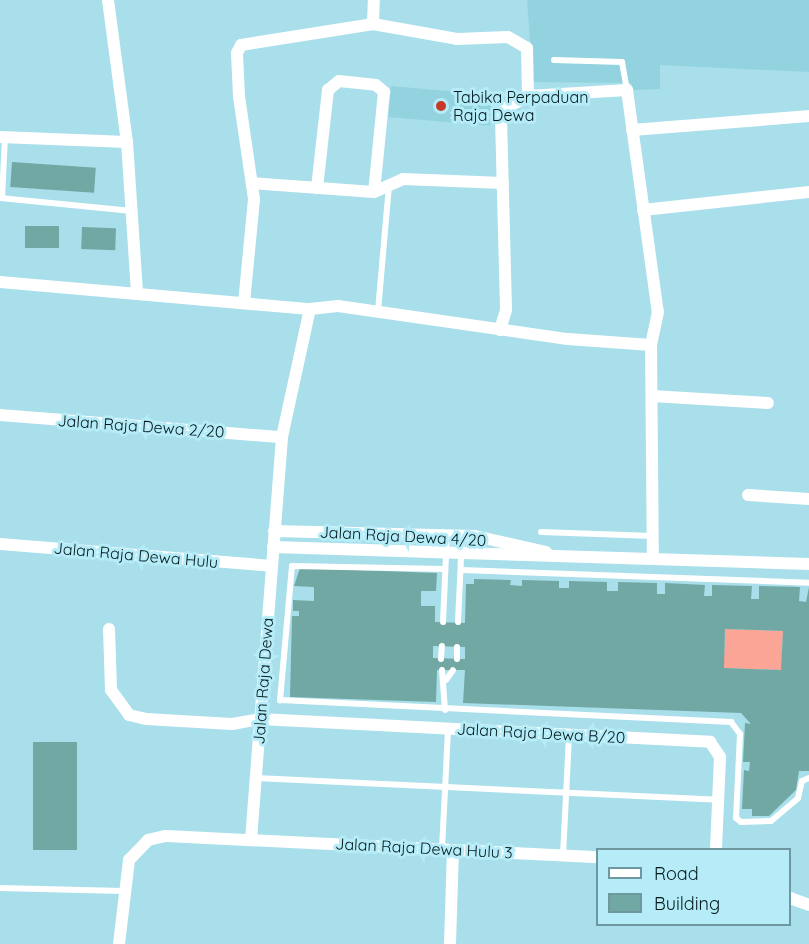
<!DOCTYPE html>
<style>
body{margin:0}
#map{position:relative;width:809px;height:944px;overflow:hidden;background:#a8dfea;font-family:Quicksand,sans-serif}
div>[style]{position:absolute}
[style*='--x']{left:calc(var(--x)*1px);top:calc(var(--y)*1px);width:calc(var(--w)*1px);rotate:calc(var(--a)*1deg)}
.built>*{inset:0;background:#92d3df;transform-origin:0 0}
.green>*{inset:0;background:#faa595;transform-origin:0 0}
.building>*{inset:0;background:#71a8a4;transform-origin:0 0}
.lane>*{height:6px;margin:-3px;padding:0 3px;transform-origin:3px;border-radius:3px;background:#fff}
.street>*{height:12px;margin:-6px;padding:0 6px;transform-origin:6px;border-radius:6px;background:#fff}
.dots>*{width:16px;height:16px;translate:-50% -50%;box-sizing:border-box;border:3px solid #b5ecf7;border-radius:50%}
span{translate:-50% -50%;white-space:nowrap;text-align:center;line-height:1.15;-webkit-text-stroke:6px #b5ecf7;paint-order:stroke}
.poi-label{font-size:16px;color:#041a1e}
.left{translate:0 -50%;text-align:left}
.street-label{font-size:16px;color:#041a1e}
.legend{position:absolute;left:596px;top:848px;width:195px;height:78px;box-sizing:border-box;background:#b5ecf7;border:2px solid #6e98a0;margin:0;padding:8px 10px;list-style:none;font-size:18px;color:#041a1e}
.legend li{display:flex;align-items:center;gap:12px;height:30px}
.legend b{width:30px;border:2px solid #6e98a0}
</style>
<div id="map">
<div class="built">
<i style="clip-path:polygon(527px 0,809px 0,809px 72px,660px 65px,660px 89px,634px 90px,631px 83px,533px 82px)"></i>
<i style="left:391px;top:86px;width:102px;height:31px;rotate:5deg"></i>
</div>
<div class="green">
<i style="left:725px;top:629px;width:58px;height:39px;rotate:2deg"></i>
</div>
<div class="building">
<i style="left:12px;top:162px;width:84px;height:25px;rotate:4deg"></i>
<i style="left:25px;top:226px;width:34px;height:22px"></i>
<i style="left:82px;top:227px;width:34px;height:22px;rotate:2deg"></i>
<i style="clip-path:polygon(evenodd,300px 568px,437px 573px,436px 591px,421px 591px,421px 606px,435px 606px,435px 622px,465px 623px,466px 584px,474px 584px,474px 579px,511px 580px,510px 585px,522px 586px,522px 580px,559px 581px,559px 588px,569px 588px,569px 581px,607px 582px,607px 591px,618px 591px,618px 582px,657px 583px,657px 594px,665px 594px,665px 583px,705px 585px,704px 596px,712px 596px,712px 585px,752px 586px,751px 599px,759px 599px,759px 586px,800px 587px,799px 601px,806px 602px,809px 587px,809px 771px,799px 771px,796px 790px,769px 816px,752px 816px,752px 809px,742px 809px,744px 770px,749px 771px,750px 762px,743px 762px,745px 723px,751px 724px,741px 713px,463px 703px,465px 670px,437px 670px,436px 702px,290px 697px,292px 616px,299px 616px,299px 611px,293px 611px,293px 600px,314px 601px,314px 587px,294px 586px,300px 568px,725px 629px,783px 631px,781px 670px,724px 668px,725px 629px,300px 568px,433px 646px,465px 647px,465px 659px,433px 658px,433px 646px)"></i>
<i style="left:33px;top:742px;width:44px;height:108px"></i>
</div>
<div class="lane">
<i style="--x:554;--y:60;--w:68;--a:1.7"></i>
<i style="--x:622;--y:62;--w:28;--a:80"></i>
<i style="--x:0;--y:198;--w:133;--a:5.6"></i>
<i style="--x:2;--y:198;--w:61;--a:-87.2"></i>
<i style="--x:378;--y:311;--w:126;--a:-85"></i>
<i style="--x:541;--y:532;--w:112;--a:2"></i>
<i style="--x:445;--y:569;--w:153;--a:-178.9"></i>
<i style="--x:292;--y:566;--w:135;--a:95.1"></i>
<i style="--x:280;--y:700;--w:452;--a:2.8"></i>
<i style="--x:731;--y:722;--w:15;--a:53"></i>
<i style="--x:740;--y:734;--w:84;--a:92.7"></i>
<i style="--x:736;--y:818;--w:6;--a:39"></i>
<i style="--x:741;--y:822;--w:30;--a:-2"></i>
<i style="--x:771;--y:821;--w:35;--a:-40"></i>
<i style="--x:798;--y:798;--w:17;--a:-77"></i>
<i style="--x:802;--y:781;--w:8;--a:-23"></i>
<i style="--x:461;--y:570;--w:348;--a:2.1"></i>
<i style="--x:443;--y:622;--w:87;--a:-87.4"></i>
<i style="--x:458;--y:622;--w:86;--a:-87.3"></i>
<i style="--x:441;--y:659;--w:13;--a:-86"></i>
<i style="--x:457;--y:659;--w:12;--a:-90"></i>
<i style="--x:442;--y:670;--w:40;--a:85.7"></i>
<i style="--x:446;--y:680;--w:12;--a:-55"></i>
<i style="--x:256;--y:778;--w:463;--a:2.7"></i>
<i style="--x:442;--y:849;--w:120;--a:-87.1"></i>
<i style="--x:563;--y:855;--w:120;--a:-87.1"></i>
<i style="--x:0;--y:888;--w:123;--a:1.4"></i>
</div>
<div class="street">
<i style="--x:108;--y:0;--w:143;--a:82.4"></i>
<i style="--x:127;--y:142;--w:152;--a:86.2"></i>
<i style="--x:373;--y:24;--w:24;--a:-88"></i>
<i style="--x:528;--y:96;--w:99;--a:-3.5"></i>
<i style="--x:627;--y:90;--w:224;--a:82.1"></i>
<i style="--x:658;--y:312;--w:34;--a:102"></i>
<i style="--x:651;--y:345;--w:213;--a:89.5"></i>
<i style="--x:632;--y:130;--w:178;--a:-4.5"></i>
<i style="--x:0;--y:137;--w:127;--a:2.3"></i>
<i style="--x:252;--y:183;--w:122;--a:4.2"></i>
<i style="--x:374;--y:192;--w:32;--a:-24"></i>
<i style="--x:403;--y:179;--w:100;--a:2.3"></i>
<i style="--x:317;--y:188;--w:99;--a:-83.6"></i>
<i style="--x:328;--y:90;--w:14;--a:-39"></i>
<i style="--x:339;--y:81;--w:37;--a:6"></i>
<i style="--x:376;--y:85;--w:11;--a:41"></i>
<i style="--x:384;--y:92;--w:100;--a:95.7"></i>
<i style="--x:643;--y:210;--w:167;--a:-6.2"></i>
<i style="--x:0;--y:282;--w:311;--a:5"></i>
<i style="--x:310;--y:309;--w:28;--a:-6"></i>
<i style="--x:338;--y:306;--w:232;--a:8.2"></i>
<i style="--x:568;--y:339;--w:83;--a:4.1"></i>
<i style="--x:244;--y:303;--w:104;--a:-84.5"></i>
<i style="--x:254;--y:199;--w:104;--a:-98.3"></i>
<i style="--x:239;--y:96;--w:43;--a:-92.7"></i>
<i style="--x:237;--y:53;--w:9;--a:-63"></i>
<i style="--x:241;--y:45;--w:134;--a:-9"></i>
<i style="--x:373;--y:24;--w:85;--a:10.1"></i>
<i style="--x:457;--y:39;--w:51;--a:-2.2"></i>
<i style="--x:508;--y:37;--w:22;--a:30"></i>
<i style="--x:527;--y:48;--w:48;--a:88.8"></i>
<i style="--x:528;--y:96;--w:25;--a:151"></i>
<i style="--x:506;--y:108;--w:11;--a:117"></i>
<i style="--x:501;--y:118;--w:192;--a:88.5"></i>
<i style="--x:506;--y:310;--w:21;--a:107"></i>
<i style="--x:652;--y:396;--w:116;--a:3.5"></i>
<i style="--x:0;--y:415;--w:283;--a:4.5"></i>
<i style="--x:748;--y:495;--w:61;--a:3.8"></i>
<i style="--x:274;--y:531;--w:201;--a:1.4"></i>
<i style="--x:475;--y:536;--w:73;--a:12.7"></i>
<i style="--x:0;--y:544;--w:273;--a:4.6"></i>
<i style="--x:273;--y:547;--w:536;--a:1.82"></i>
<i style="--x:109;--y:629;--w:61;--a:88.1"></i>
<i style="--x:111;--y:690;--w:31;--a:54"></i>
<i style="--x:129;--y:715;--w:17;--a:13"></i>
<i style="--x:146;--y:719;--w:86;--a:3.3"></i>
<i style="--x:232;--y:724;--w:28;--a:-10"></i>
<i style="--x:260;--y:719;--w:451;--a:2.9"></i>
<i style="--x:710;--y:742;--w:18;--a:56"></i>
<i style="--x:720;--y:757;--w:93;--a:92.5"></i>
<i style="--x:251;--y:840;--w:404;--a:-85.6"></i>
<i style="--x:282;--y:437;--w:131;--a:-77.7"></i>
<i style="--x:790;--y:898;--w:20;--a:20"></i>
<i style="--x:119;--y:944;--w:85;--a:-83.2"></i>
<i style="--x:129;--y:860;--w:28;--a:-46"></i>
<i style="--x:148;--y:840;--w:18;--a:-13"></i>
<i style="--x:166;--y:836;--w:433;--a:2.8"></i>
<i style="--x:450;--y:944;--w:94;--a:-88.2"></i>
</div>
<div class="dots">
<i style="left:441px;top:106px;background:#c73a29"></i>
</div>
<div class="poi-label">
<span class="left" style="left:453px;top:106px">Tabika Perpaduan<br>Raja Dewa</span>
</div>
<div class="street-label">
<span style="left:141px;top:426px;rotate:4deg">Jalan Raja Dewa 2/20</span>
<span style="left:403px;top:536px;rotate:3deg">Jalan Raja Dewa 4/20</span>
<span style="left:136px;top:555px;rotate:5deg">Jalan Raja Dewa Hulu</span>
<span style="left:263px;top:681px;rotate:-86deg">Jalan Raja Dewa</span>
<span style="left:541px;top:733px;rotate:3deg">Jalan Raja Dewa B/20</span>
<span style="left:424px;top:848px;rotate:3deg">Jalan Raja Dewa Hulu 3</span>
</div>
<ul class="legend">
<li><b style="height:8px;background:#fff"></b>Road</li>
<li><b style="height:16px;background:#71a8a4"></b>Building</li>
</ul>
</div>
